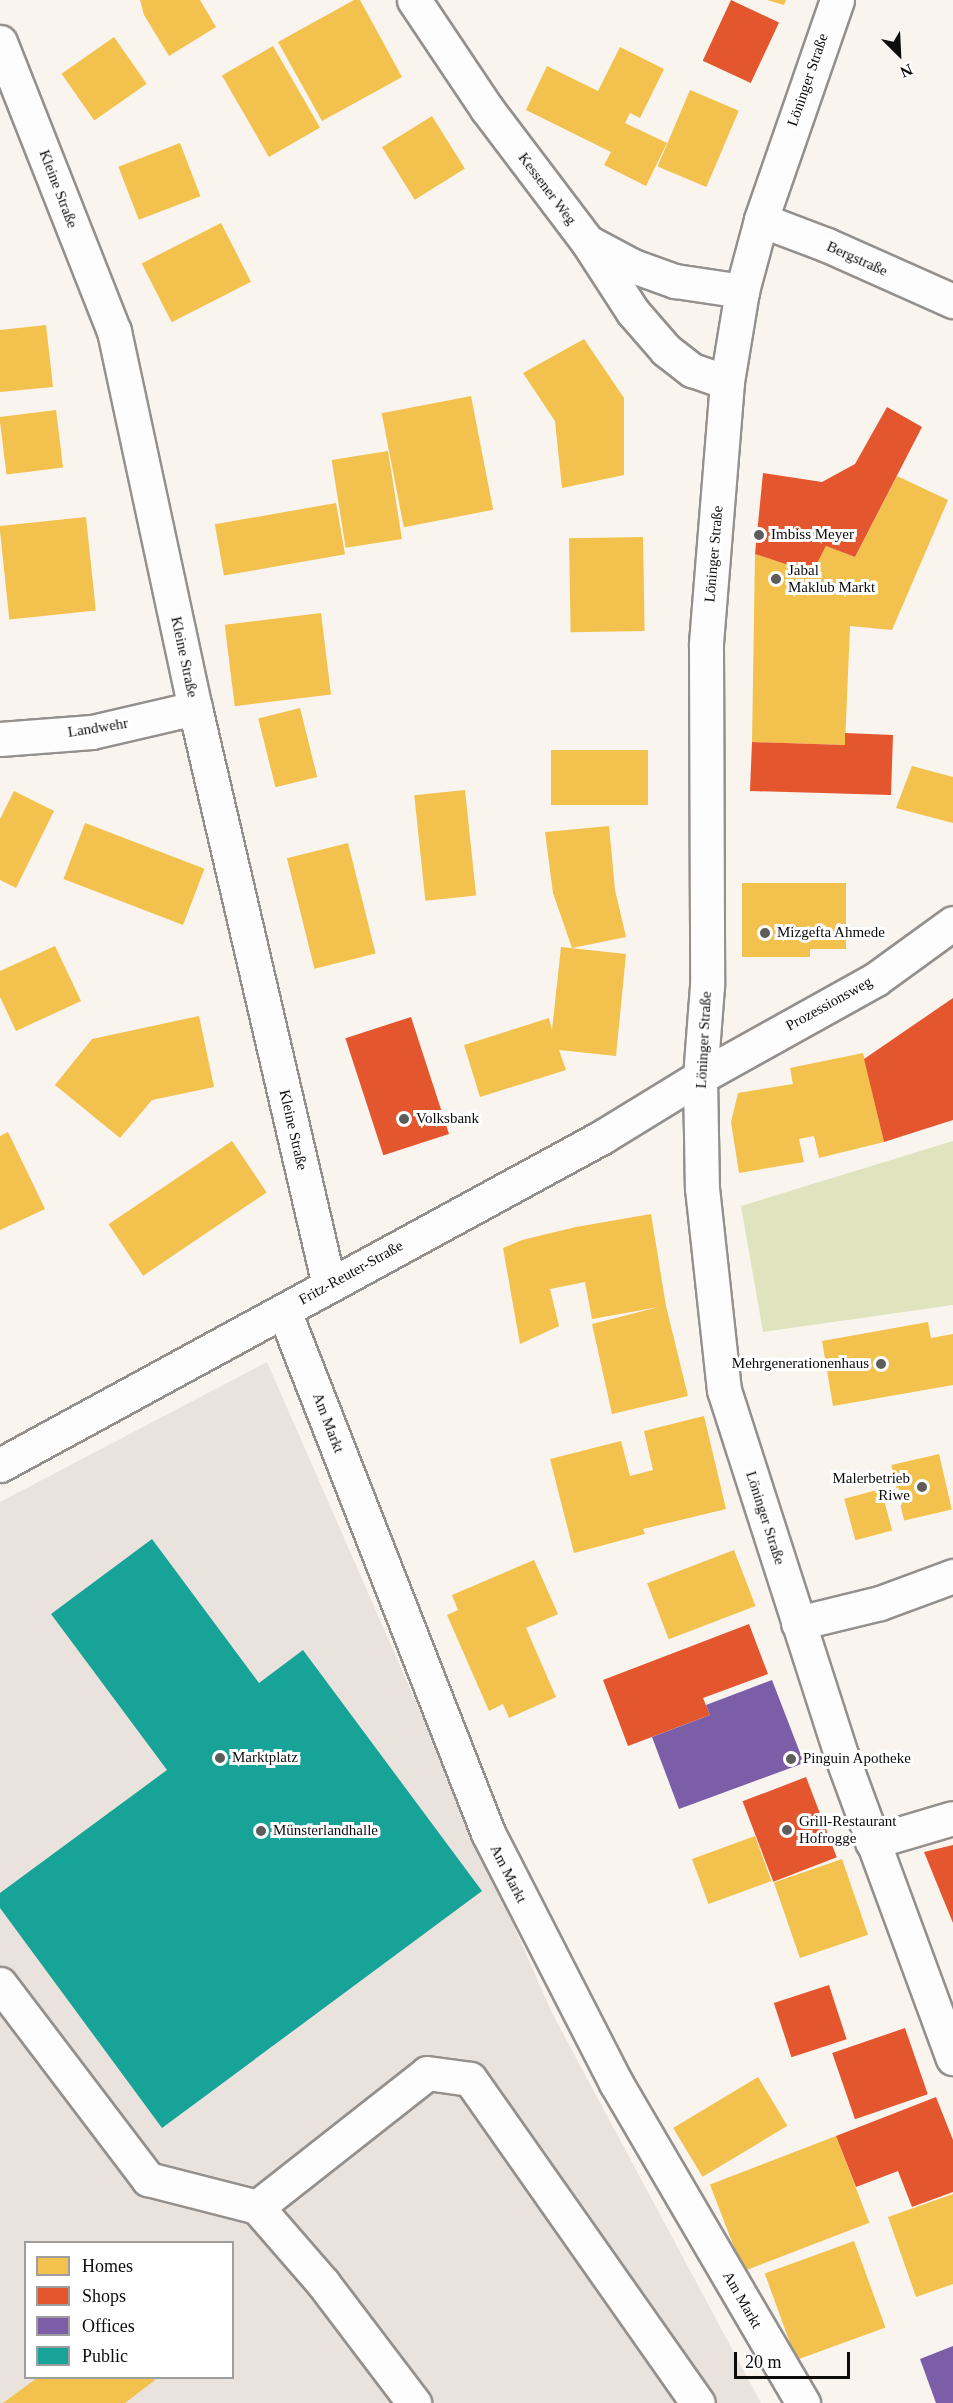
<!DOCTYPE html>
<meta charset="utf-8">
<style>
body{margin:0}
#map{position:relative;width:953px;height:2403px;overflow:hidden;background:#faf4ef;font-family:Georgia,serif}
div>[style]{position:absolute}
[style*='--x']{left:calc(var(--x)*1px);top:calc(var(--y)*1px);width:calc(var(--w)*1px);rotate:calc(var(--a)*1deg)}
.forest>*{inset:0;background:#dfe4bf}
.plaza>*{inset:0;background:#eae2dc}
.homes>*{inset:0;background:#f2c14e;transform-origin:0 0}
.shops>*{inset:0;background:#e4572e;transform-origin:0 0}
.offices>*{inset:0;background:#7b5ea7}
.public>*{inset:0;background:#17a398}
.roads{filter:drop-shadow(2px 0 #93908e) drop-shadow(-2px 0 #93908e) drop-shadow(0 2px #93908e) drop-shadow(0 -2px #93908e)}
.minor>*{height:33px;margin:-16.5px;padding:0 16.5px;transform-origin:16.5px;border-radius:16.5px;background:#fefdfd}
.dots>*{width:16px;height:16px;translate:-50% -50%;box-sizing:border-box;border:3px solid #fff;border-radius:50%}
span{translate:-50% -50%;white-space:nowrap;text-align:center;line-height:1.15;-webkit-text-stroke:6px #fff;paint-order:stroke}
.street-label{font-size:15px;color:#0c0c0c}
.poi-label{font-size:15px;color:#0c0c0c}
.left{translate:0 -50%;text-align:left}
.right{translate:-100% -50%;text-align:right}
.legend{position:absolute;left:24px;top:2241px;width:210px;height:138px;box-sizing:border-box;background:#fff;border:2px solid #9e9e9e;margin:0;padding:8px 10px;list-style:none;font-size:18px;color:#0c0c0c}
.legend li{display:flex;align-items:center;gap:12px;height:30px}
.legend b{width:30px;border:2px solid #9e9e9e}
.north{position:absolute;left:869px;top:24px;width:60px;height:60px;-webkit-text-stroke:4px #fff;paint-order:stroke;rotate:156deg;font-size:16px;font-weight:700;line-height:24px;text-align:center;color:#0c0c0c}
.north::after{content:'';display:block;margin:auto;width:21px;height:27px;background:#0c0c0c;clip-path:polygon(50% 0,100% 100%,50% 72%,0 100%)}
.scale{position:absolute;left:734px;top:2352px;width:116px;height:27px;box-sizing:border-box;border:3px solid #0c0c0c;border-top:0;padding-left:8px;font-size:18px;line-height:21px;white-space:nowrap;color:#0c0c0c;-webkit-text-stroke:4px #fff;paint-order:stroke}
</style>
<div id="map">
<div class="forest">
<i style="clip-path:polygon(953px 1141px,953px 1305px,763px 1332px,741px 1206px)"></i>
</div>
<div class="plaza">
<i style="clip-path:polygon(evenodd,267px 1362px,552px 2013px,761px 2403px,0 2403px,0 1502px,267px 1362px,26px 2242px,232px 2242px,232px 2378px,26px 2378px,26px 2242px)"></i>
</div>
<div class="homes">
<i style="clip-path:polygon(140px 0,200px 0,216px 27px,169px 56px,144px 15px)"></i>
<i style="clip-path:polygon(354px 0,360px 0,402px 77px,322px 121px,278px 42px)"></i>
<i style="clip-path:polygon(767px 0,786px 0,784px 5px)"></i>
<i style="left:114px;top:37px;width:57px;height:64px;rotate:55deg"></i>
<i style="left:273px;top:46px;width:94px;height:59px;rotate:60deg"></i>
<i style="clip-path:polygon(620px 47px,664px 69px,640px 118px,630px 113px,625px 123px,667px 143px,646px 186px,604px 165px,611px 152px,526px 110px,547px 66px,598px 91px)"></i>
<i style="left:690px;top:90px;width:53px;height:83px;rotate:23deg"></i>
<i style="left:432px;top:116px;width:62px;height:59px;rotate:58deg"></i>
<i style="left:180px;top:143px;width:57px;height:66px;rotate:69deg"></i>
<i style="left:221px;top:223px;width:66px;height:89px;rotate:63deg"></i>
<i style="clip-path:polygon(46px 325px,53px 387px,0 392px,0 330px)"></i>
<i style="clip-path:polygon(584px 339px,624px 398px,624px 475px,562px 488px,555px 421px,523px 373px)"></i>
<i style="left:471px;top:396px;width:116px;height:91px;rotate:79deg"></i>
<i style="left:56px;top:410px;width:58px;height:57px;rotate:83deg"></i>
<i style="left:388px;top:451px;width:89px;height:57px;rotate:81deg"></i>
<i style="clip-path:polygon(897px 476px,948px 500px,892px 630px,850px 626px,845px 745px,752px 742px,755px 554px,812px 573px,826px 546px,855px 557px)"></i>
<i style="left:336px;top:503px;width:52px;height:123px;rotate:80deg"></i>
<i style="left:86px;top:517px;width:94px;height:87px;rotate:84deg"></i>
<i style="left:643px;top:537px;width:94px;height:74px;rotate:89deg"></i>
<i style="left:321px;top:613px;width:82px;height:97px;rotate:83deg"></i>
<i style="left:300px;top:708px;width:71px;height:43px;rotate:76deg"></i>
<i style="left:551px;top:750px;width:97px;height:55px"></i>
<i style="clip-path:polygon(912px 766px,953px 777px,953px 823px,896px 808px)"></i>
<i style="left:465px;top:790px;width:106px;height:51px;rotate:84deg"></i>
<i style="clip-path:polygon(14px 791px,54px 811px,16px 888px,0 880px,0 819px)"></i>
<i style="left:85px;top:823px;width:128px;height:60px;rotate:21deg"></i>
<i style="clip-path:polygon(609px 826px,615px 890px,626px 937px,572px 948px,553px 893px,545px 832px)"></i>
<i style="left:348px;top:843px;width:114px;height:63px;rotate:76deg"></i>
<i style="clip-path:polygon(742px 883px,846px 883px,846px 949px,810px 949px,810px 957px,742px 957px)"></i>
<i style="clip-path:polygon(55px 946px,81px 1001px,16px 1031px,0 997px,0 971px)"></i>
<i style="clip-path:polygon(561px 947px,626px 954px,616px 1056px,559px 1050px,566px 1070px,480px 1097px,464px 1045px,549px 1018px,552px 1030px)"></i>
<i style="clip-path:polygon(199px 1016px,214px 1087px,152px 1100px,120px 1138px,55px 1085px,92px 1039px)"></i>
<i style="clip-path:polygon(863px 1053px,884px 1142px,819px 1158px,814px 1136px,799px 1139px,804px 1162px,739px 1173px,731px 1122px,738px 1093px,793px 1084px,790px 1068px)"></i>
<i style="clip-path:polygon(8px 1132px,45px 1209px,0 1230px,0 1136px)"></i>
<i style="left:232px;top:1141px;width:62px;height:149px;rotate:56deg"></i>
<i style="clip-path:polygon(651px 1214px,666px 1306px,688px 1396px,612px 1414px,592px 1324px,659px 1307px,592px 1319px,585px 1282px,550px 1289px,559px 1326px,520px 1344px,503px 1248px,522px 1240px,576px 1227px)"></i>
<i style="clip-path:polygon(928px 1322px,931px 1338px,953px 1334px,953px 1385px,833px 1406px,822px 1341px)"></i>
<i style="clip-path:polygon(704px 1416px,726px 1509px,643px 1529px,645px 1534px,574px 1553px,550px 1459px,621px 1441px,630px 1476px,653px 1470px,644px 1431px)"></i>
<i style="left:939px;top:1454px;width:57px;height:49px;rotate:77deg"></i>
<i style="left:881px;top:1489px;width:43px;height:38px;rotate:75deg"></i>
<i style="left:734px;top:1550px;width:60px;height:93px;rotate:69deg"></i>
<i style="clip-path:polygon(534px 1560px,558px 1614px,526px 1628px,556px 1697px,509px 1718px,503px 1704px,489px 1711px,447px 1615px,458px 1610px,452px 1595px)"></i>
<i style="left:755px;top:1836px;width:48px;height:67px;rotate:70deg"></i>
<i style="left:842px;top:1859px;width:80px;height:72px;rotate:71deg"></i>
<i style="left:758px;top:2077px;width:57px;height:99px;rotate:59deg"></i>
<i style="left:836px;top:2136px;width:93px;height:135px;rotate:69deg"></i>
<i style="clip-path:polygon(953px 2194px,953px 2284px,916px 2297px,888px 2217px)"></i>
<i style="left:854px;top:2241px;width:92px;height:95px;rotate:70deg"></i>
<i style="clip-path:polygon(37px 2378px,153px 2378px,155px 2380px,125px 2403px,3px 2403px)"></i>
</div>
<div class="shops">
<i style="left:731px;top:0;width:53px;height:67px;rotate:25deg"></i>
<i style="clip-path:polygon(887px 407px,922px 427px,855px 557px,826px 546px,812px 573px,755px 554px,763px 473px,822px 482px,855px 464px)"></i>
<i style="clip-path:polygon(845px 733px,893px 735px,891px 795px,750px 791px,752px 742px,845px 745px)"></i>
<i style="clip-path:polygon(953px 998px,953px 1120px,884px 1142px,864px 1059px)"></i>
<i style="left:411px;top:1017px;width:123px;height:69px;rotate:72deg"></i>
<i style="clip-path:polygon(749px 1624px,768px 1674px,703px 1698px,710px 1715px,628px 1746px,603px 1680px)"></i>
<i style="left:806px;top:1777px;width:86px;height:68px;rotate:69deg"></i>
<i style="clip-path:polygon(953px 1845px,953px 1923px,924px 1852px)"></i>
<i style="left:829px;top:1985px;width:57px;height:58px;rotate:72deg"></i>
<i style="left:905px;top:2028px;width:70px;height:77px;rotate:71deg"></i>
<i style="clip-path:polygon(936px 2097px,953px 2140px,953px 2192px,912px 2207px,898px 2171px,856px 2187px,836px 2136px)"></i>
</div>
<div class="offices">
<i style="clip-path:polygon(772px 1680px,804px 1763px,679px 1809px,652px 1737px,710px 1715px,706px 1705px)"></i>
<i style="clip-path:polygon(953px 2346px,953px 2403px,936px 2403px,920px 2359px)"></i>
</div>
<div class="public">
<i style="clip-path:polygon(152px 1539px,259px 1683px,303px 1650px,482px 1891px,162px 2128px,0 1908px,0 1893px,167px 1770px,51px 1614px)"></i>
</div>
<div class="roads">
<div class="minor">
<i style="--x:414;--y:0;--w:131;--a:56.2"></i>
<i style="--x:487;--y:109;--w:166;--a:52.9"></i>
<i style="--x:587;--y:241;--w:85;--a:57.1"></i>
<i style="--x:633;--y:312;--w:50;--a:49"></i>
<i style="--x:666;--y:350;--w:33;--a:38"></i>
<i style="--x:692;--y:370;--w:37;--a:19"></i>
<i style="--x:837;--y:0;--w:233;--a:109.1"></i>
<i style="--x:761;--y:220;--w:73;--a:105"></i>
<i style="--x:742;--y:291;--w:92;--a:99.4"></i>
<i style="--x:727;--y:382;--w:264;--a:94.6"></i>
<i style="--x:706;--y:645;--w:341;--a:89.8"></i>
<i style="--x:707;--y:986;--w:91;--a:94.4"></i>
<i style="--x:700;--y:1077;--w:111;--a:89"></i>
<i style="--x:702;--y:1188;--w:203;--a:83.8"></i>
<i style="--x:724;--y:1390;--w:386;--a:72.2"></i>
<i style="--x:842;--y:1757;--w:321;--a:69.8"></i>
<i style="--x:0;--y:42;--w:311;--a:68.5"></i>
<i style="--x:114;--y:331;--w:386;--a:77.9"></i>
<i style="--x:195;--y:708;--w:592;--a:76.93"></i>
<i style="--x:761;--y:220;--w:71;--a:20.7"></i>
<i style="--x:827;--y:245;--w:138;--a:24"></i>
<i style="--x:588;--y:242;--w:51;--a:28.1"></i>
<i style="--x:633;--y:266;--w:45;--a:19.7"></i>
<i style="--x:675;--y:281;--w:68;--a:8.5"></i>
<i style="--x:0;--y:739;--w:92;--a:-4.4"></i>
<i style="--x:92;--y:732;--w:106;--a:-13.1"></i>
<i style="--x:284;--y:1311;--w:560;--a:68.65"></i>
<i style="--x:488;--y:1833;--w:281;--a:62.9"></i>
<i style="--x:616;--y:2083;--w:371;--a:59.7"></i>
<i style="--x:0;--y:1465;--w:686;--a:-28.58"></i>
<i style="--x:602;--y:1137;--w:115;--a:-31.5"></i>
<i style="--x:700;--y:1077;--w:201;--a:-29.1"></i>
<i style="--x:876;--y:979;--w:95;--a:-36"></i>
<i style="--x:798;--y:1623;--w:84;--a:-13.7"></i>
<i style="--x:880;--y:1603;--w:78;--a:-20.3"></i>
<i style="--x:872;--y:1842;--w:84;--a:-16.5"></i>
<i style="--x:0;--y:1984;--w:245;--a:52.8"></i>
<i style="--x:148;--y:2179;--w:113;--a:14.4"></i>
<i style="--x:257;--y:2207;--w:101;--a:49"></i>
<i style="--x:323;--y:2283;--w:151;--a:52.8"></i>
<i style="--x:257;--y:2207;--w:216;--a:-38.2"></i>
<i style="--x:427;--y:2073;--w:43;--a:7.9"></i>
<i style="--x:470;--y:2079;--w:396;--a:54.9"></i>
</div>
</div>
<div class="dots">
<i style="left:759px;top:535px;background:#5f5d5b"></i>
<i style="left:776px;top:579px;background:#5f5d5b"></i>
<i style="left:765px;top:933px;background:#5f5d5b"></i>
<i style="left:404px;top:1119px;background:#5f5d5b"></i>
<i style="left:881px;top:1364px;background:#5f5d5b"></i>
<i style="left:922px;top:1487px;background:#5f5d5b"></i>
<i style="left:220px;top:1758px;background:#5f5d5b"></i>
<i style="left:791px;top:1759px;background:#5f5d5b"></i>
<i style="left:787px;top:1830px;background:#5f5d5b"></i>
<i style="left:261px;top:1831px;background:#5f5d5b"></i>
</div>
<div class="street-label">
<span style="left:808px;top:80px;rotate:-71deg">Löninger Straße</span>
<span style="left:58px;top:189px;rotate:69deg">Kleine Straße</span>
<span style="left:547px;top:189px;rotate:53deg">Kessener Weg</span>
<span style="left:857px;top:259px;rotate:24deg">Bergstraße</span>
<span style="left:714px;top:554px;rotate:-85deg">Löninger Straße</span>
<span style="left:184px;top:657px;rotate:78deg">Kleine Straße</span>
<span style="left:98px;top:728px;rotate:-9deg">Landwehr</span>
<span style="left:829px;top:1004px;rotate:-29deg">Prozessionsweg</span>
<span style="left:704px;top:1040px;rotate:-87deg">Löninger Straße</span>
<span style="left:293px;top:1130px;rotate:77deg">Kleine Straße</span>
<span style="left:351px;top:1273px;rotate:-29deg">Fritz-Reuter-Straße</span>
<span style="left:328px;top:1423px;rotate:69deg">Am Markt</span>
<span style="left:765px;top:1518px;rotate:72deg">Löninger Straße</span>
<span style="left:508px;top:1874px;rotate:63deg">Am Markt</span>
<span style="left:742px;top:2300px;rotate:60deg">Am Markt</span>
</div>
<div class="poi-label">
<span class="left" style="left:771px;top:535px">Imbiss Meyer</span>
<span class="left" style="left:788px;top:579px">Jabal<br>Maklub Markt</span>
<span class="left" style="left:777px;top:933px">Mizgefta Ahmede</span>
<span class="left" style="left:416px;top:1119px">Volksbank</span>
<span class="right" style="left:869px;top:1364px">Mehrgenerationenhaus</span>
<span class="right" style="left:910px;top:1487px">Malerbetrieb<br>Riwe</span>
<span class="left" style="left:232px;top:1758px">Marktplatz</span>
<span class="left" style="left:803px;top:1759px">Pinguin Apotheke</span>
<span class="left" style="left:799px;top:1830px">Grill-Restaurant<br>Hofrogge</span>
<span class="left" style="left:273px;top:1831px">Münsterlandhalle</span>
</div>
<ul class="legend">
<li><b style="height:16px;background:#f2c14e"></b>Homes</li>
<li><b style="height:16px;background:#e4572e"></b>Shops</li>
<li><b style="height:16px;background:#7b5ea7"></b>Offices</li>
<li><b style="height:16px;background:#17a398"></b>Public</li>
</ul>
<div class="north">N</div>
<div class="scale">20 m</div>
</div>
